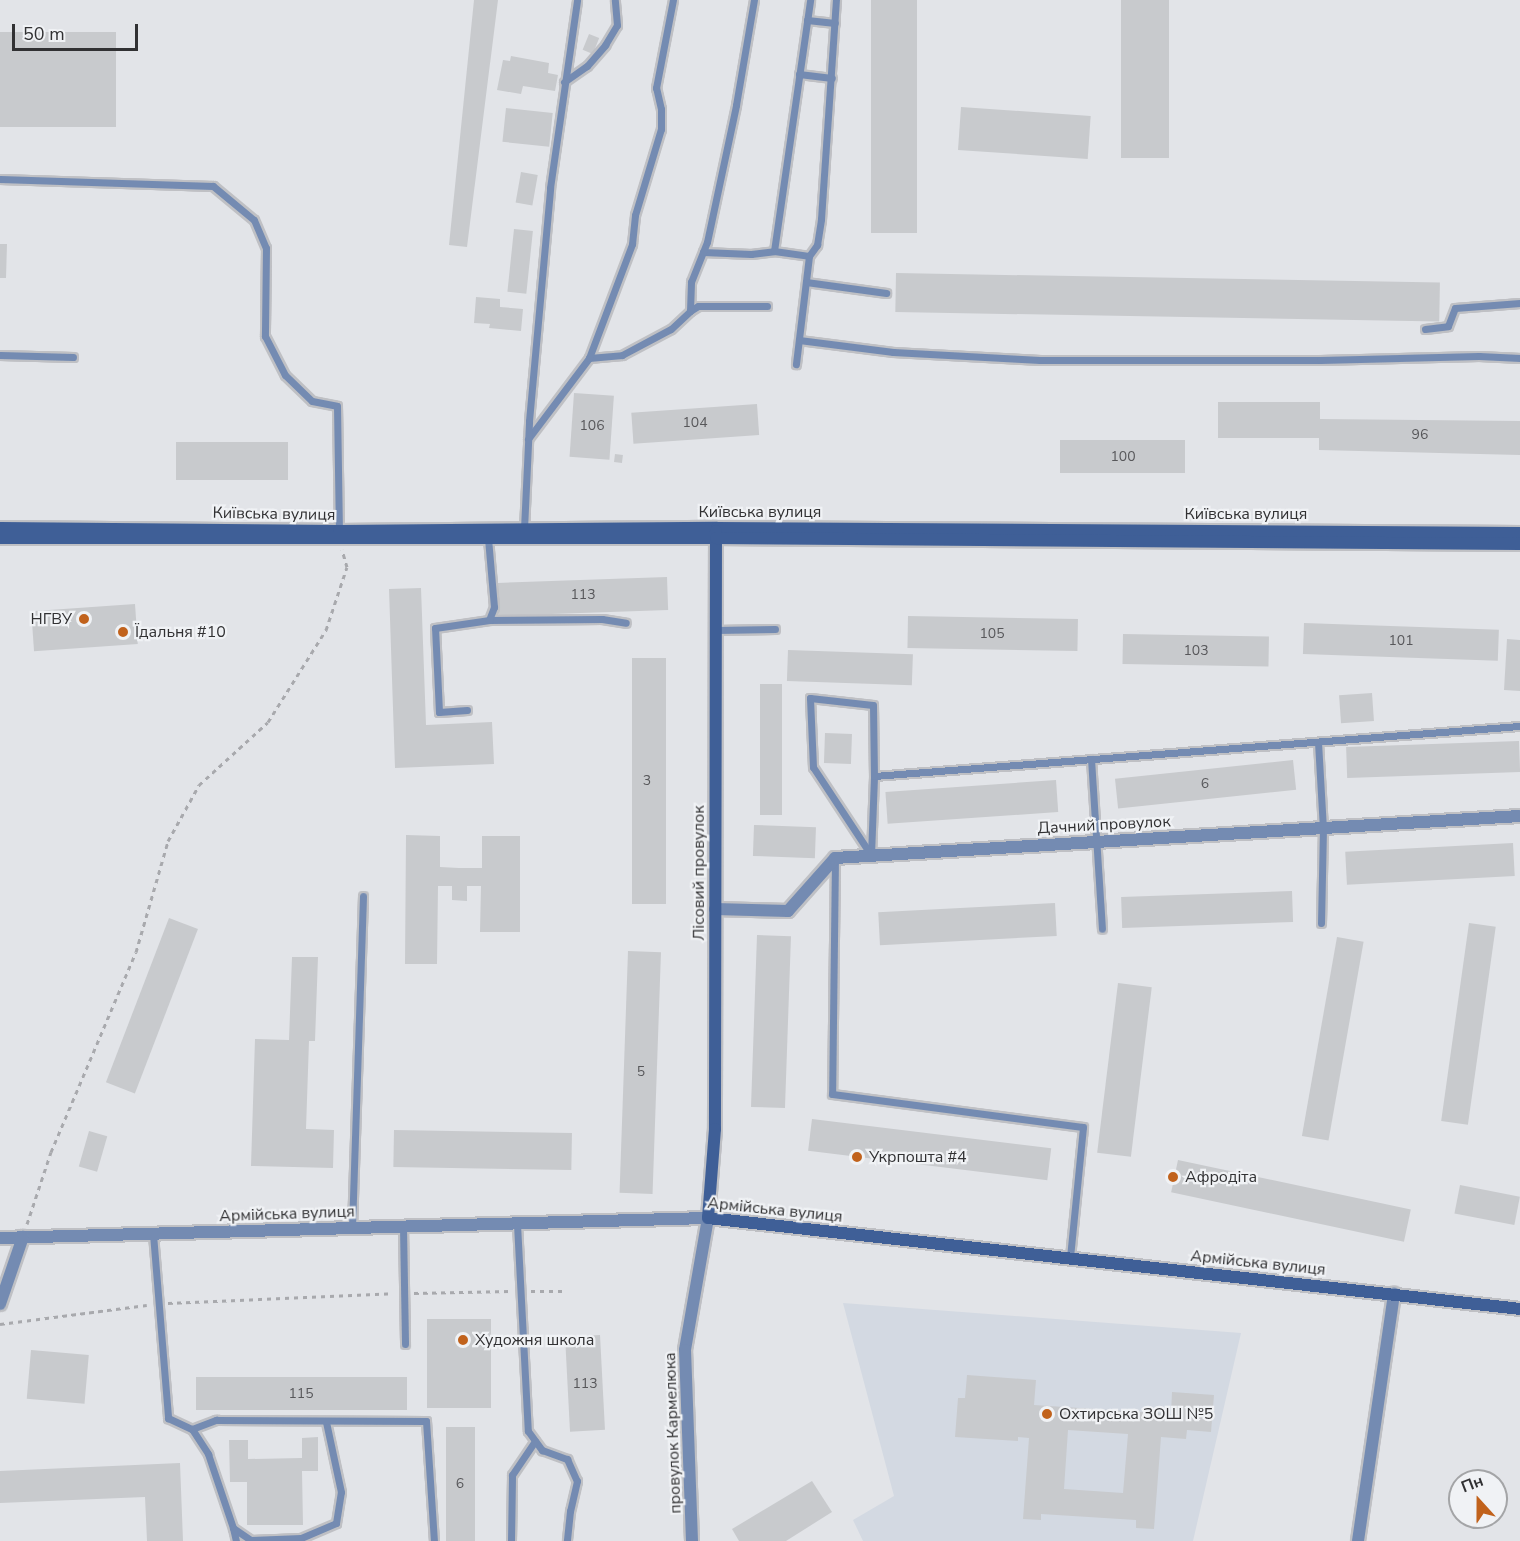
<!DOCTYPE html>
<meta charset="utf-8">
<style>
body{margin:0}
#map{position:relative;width:1520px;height:1541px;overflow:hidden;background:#e2e4e8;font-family:"Nunito Sans",sans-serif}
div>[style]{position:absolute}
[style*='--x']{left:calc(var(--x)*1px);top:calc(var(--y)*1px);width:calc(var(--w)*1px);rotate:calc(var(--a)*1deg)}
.built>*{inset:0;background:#d3d9e2}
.building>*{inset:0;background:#c8cacd;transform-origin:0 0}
.path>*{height:3px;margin-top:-1.5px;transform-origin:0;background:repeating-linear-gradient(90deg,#a8a9ad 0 4.5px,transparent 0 9px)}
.roads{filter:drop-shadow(2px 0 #bfc0c4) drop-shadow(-2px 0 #bfc0c4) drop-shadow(0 2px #bfc0c4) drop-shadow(0 -2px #bfc0c4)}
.lane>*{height:7px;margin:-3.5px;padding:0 3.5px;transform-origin:3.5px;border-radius:3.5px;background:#748bb2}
.street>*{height:12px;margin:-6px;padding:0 6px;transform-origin:6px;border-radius:6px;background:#748bb2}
.secondary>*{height:12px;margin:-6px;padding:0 6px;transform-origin:6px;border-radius:6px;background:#3f5f97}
.dots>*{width:16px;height:16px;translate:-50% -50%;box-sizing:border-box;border:3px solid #f0f2f5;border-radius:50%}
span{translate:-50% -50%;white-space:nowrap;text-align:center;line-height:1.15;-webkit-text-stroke:4.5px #f0f2f5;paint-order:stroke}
.number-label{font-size:14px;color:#57575a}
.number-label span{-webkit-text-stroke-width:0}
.street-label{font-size:16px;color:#313133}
.poi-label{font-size:16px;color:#313133}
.right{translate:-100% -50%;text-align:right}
.left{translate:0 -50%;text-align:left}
.north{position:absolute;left:1448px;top:1469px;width:60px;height:60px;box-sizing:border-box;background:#f0f2f5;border:2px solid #a4a5a7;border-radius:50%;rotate:339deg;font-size:16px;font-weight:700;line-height:24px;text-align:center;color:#313133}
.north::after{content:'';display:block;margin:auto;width:21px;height:27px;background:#c1621c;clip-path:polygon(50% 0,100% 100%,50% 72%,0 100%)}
.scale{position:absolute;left:12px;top:24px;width:126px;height:27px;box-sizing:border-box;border:3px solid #313133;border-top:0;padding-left:8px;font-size:18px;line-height:21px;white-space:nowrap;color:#313133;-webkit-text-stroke:4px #f0f2f5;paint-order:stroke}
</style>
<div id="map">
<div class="built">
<i style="clip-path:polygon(843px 1303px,1241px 1333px,1193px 1541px,863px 1541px,853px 1520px,894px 1496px)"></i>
</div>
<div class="building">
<i style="clip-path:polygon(474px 0,498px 0,467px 247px,449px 245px)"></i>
<i style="left:871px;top:0;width:46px;height:233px"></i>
<i style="left:1121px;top:0;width:48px;height:158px"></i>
<i style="left:0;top:32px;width:116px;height:95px"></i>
<i style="left:589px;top:34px;width:11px;height:17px;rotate:22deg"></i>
<i style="clip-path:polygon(511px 56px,549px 63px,548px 73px,558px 75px,555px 91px,523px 86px,521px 94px,497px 90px,503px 60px,510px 61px)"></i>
<i style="left:961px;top:107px;width:130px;height:43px;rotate:4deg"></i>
<i style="left:506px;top:108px;width:47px;height:34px;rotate:6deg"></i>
<i style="left:521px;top:172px;width:17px;height:31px;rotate:10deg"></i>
<i style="left:514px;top:229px;width:19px;height:63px;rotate:6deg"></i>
<i style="clip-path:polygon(0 244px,7px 244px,6px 278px,0 278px)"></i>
<i style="left:896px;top:273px;width:544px;height:39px;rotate:1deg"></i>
<i style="clip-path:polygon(476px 297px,500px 299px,500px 307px,523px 309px,521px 331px,489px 328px,490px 324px,474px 323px)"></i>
<i style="left:574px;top:393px;width:40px;height:64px;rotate:4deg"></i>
<i style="clip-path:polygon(1218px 402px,1320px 402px,1320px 419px,1520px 421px,1520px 455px,1319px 450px,1319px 438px,1218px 438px)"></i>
<i style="left:757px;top:404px;width:31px;height:126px;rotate:86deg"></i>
<i style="left:1060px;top:440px;width:125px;height:33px"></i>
<i style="left:288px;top:442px;width:38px;height:112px;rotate:90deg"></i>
<i style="left:615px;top:454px;width:8px;height:8px;rotate:7deg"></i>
<i style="left:667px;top:577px;width:33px;height:170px;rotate:88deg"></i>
<i style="clip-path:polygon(421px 588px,426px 725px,492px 722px,494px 764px,395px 768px,389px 589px)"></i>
<i style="left:135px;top:604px;width:40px;height:104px;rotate:86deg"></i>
<i style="left:908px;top:616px;width:170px;height:32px;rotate:1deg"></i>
<i style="left:1304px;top:623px;width:195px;height:31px;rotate:2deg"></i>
<i style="left:1123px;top:634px;width:146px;height:30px;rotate:1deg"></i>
<i style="clip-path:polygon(1507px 639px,1520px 640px,1520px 691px,1504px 690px)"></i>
<i style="left:788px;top:650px;width:125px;height:31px;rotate:2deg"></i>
<i style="left:632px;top:658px;width:34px;height:246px"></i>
<i style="left:760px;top:684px;width:22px;height:131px"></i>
<i style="left:1372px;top:693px;width:28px;height:33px;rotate:86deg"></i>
<i style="left:825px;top:733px;width:27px;height:30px;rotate:2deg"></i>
<i style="left:1519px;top:741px;width:31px;height:173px;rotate:88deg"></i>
<i style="left:1293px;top:760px;width:30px;height:179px;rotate:84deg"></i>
<i style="left:1056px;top:780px;width:32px;height:171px;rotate:86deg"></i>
<i style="left:754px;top:825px;width:62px;height:31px;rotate:2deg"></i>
<i style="clip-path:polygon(406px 835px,440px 836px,440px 867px,459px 868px,482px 868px,482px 836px,520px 836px,520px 932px,480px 932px,481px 886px,467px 886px,467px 901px,452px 900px,452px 886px,438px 886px,437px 964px,405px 964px)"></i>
<i style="left:1513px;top:843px;width:33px;height:168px;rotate:87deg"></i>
<i style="left:1292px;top:891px;width:31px;height:171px;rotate:88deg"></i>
<i style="left:1055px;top:903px;width:33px;height:177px;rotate:87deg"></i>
<i style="left:169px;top:918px;width:31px;height:176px;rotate:21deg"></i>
<i style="left:1469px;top:923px;width:27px;height:200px;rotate:8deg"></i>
<i style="left:757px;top:935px;width:34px;height:172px;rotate:2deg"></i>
<i style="left:1337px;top:937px;width:27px;height:202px;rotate:10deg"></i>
<i style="left:628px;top:951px;width:33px;height:242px;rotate:2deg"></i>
<i style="clip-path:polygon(292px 957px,318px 957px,315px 1041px,309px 1041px,306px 1129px,334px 1130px,333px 1168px,251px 1166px,255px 1039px,289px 1040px)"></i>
<i style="left:1118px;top:983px;width:34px;height:171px;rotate:7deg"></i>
<i style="left:812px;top:1119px;width:241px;height:32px;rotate:7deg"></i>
<i style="left:394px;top:1130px;width:178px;height:37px;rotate:1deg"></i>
<i style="left:89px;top:1131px;width:19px;height:37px;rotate:16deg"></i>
<i style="left:1178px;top:1160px;width:238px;height:33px;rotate:12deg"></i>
<i style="left:1460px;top:1185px;width:61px;height:29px;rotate:11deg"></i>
<i style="left:427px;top:1319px;width:64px;height:89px"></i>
<i style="left:600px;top:1335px;width:95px;height:35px;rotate:87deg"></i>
<i style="left:31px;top:1350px;width:58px;height:49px;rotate:5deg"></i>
<i style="clip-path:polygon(evenodd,967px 1375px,1036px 1380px,1034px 1405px,1171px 1414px,1172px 1392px,1214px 1395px,1211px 1432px,1187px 1430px,1186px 1439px,1161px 1437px,1154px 1529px,1136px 1528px,1136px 1520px,1041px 1514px,1041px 1520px,1023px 1519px,1029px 1438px,1018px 1437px,1018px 1441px,955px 1437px,958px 1398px,965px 1398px,967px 1375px,1068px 1430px,1128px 1434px,1123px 1493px,1064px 1489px,1068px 1430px)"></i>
<i style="left:196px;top:1377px;width:211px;height:33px"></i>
<i style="left:446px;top:1427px;width:29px;height:114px"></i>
<i style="clip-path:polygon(318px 1437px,318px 1471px,302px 1471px,303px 1525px,247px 1525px,247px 1482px,230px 1482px,229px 1440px,248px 1440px,248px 1459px,302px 1458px,302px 1438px)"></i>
<i style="clip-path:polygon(180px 1463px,183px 1541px,147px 1541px,145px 1497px,0 1503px,0 1471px)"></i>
<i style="clip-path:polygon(812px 1481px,832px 1512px,786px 1541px,739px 1541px,732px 1529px)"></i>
</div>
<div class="path">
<i style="--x:27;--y:1224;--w:76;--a:-71.6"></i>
<i style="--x:51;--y:1152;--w:217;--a:-67"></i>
<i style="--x:136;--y:952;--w:116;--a:-73.9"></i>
<i style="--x:168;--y:841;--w:64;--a:-61"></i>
<i style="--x:199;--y:785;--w:93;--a:-42.4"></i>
<i style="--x:268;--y:722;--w:109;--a:-57.8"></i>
<i style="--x:326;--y:630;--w:66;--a:-71.6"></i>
<i style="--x:347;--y:567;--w:18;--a:-106"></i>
<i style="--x:531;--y:1291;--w:33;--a:0"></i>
<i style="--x:414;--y:1293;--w:96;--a:-1.2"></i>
<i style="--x:168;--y:1303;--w:225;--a:-2.5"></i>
<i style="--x:0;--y:1324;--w:148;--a:-7.4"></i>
</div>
<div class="roads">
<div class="lane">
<i style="--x:807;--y:20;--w:28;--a:6"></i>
<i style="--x:799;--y:74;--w:33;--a:7"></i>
<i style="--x:564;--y:82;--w:28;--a:-35"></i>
<i style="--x:587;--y:66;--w:28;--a:-49"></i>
<i style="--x:605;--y:45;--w:23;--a:-59"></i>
<i style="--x:617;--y:25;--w:25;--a:-95"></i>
<i style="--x:0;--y:179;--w:213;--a:1.9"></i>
<i style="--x:213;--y:186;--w:53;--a:39.7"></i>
<i style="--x:254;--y:220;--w:30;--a:67"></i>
<i style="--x:266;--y:248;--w:88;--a:90.7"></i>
<i style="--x:265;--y:336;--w:44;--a:62.9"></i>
<i style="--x:285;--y:375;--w:37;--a:44"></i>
<i style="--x:312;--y:401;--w:25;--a:11"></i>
<i style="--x:337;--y:406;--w:128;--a:89.1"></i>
<i style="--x:774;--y:251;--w:254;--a:-81.8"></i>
<i style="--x:703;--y:252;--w:48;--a:2.4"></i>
<i style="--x:751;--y:254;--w:23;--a:-7"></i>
<i style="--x:774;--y:251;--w:35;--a:8"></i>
<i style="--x:809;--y:256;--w:109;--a:96.9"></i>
<i style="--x:809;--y:256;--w:14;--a:-54"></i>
<i style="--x:817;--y:245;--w:26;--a:-81"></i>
<i style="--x:821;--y:219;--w:220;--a:-86.1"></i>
<i style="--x:806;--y:282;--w:81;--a:7.8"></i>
<i style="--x:690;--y:311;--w:9;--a:-32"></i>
<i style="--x:698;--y:306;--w:69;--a:0"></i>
<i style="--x:1425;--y:329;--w:23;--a:-7"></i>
<i style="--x:1448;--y:326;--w:19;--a:-69"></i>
<i style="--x:1455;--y:308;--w:65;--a:-4.4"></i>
<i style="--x:799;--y:340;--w:95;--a:7.3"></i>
<i style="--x:893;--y:352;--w:147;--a:3.1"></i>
<i style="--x:1040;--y:360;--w:280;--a:0"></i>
<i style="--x:1320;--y:360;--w:159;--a:-1.4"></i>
<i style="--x:1479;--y:356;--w:41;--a:2.8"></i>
<i style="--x:0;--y:355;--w:73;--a:1.6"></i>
<i style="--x:589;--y:358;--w:33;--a:-5"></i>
<i style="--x:622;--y:355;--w:55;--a:-28"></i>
<i style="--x:671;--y:329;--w:26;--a:-43"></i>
<i style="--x:690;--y:311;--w:29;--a:-88"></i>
<i style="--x:691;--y:282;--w:43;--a:-68.2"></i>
<i style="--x:707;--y:242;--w:140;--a:-78"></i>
<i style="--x:736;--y:105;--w:107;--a:-80.3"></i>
<i style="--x:528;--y:439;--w:101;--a:-53"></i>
<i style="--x:589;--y:358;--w:122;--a:-69.3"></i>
<i style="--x:632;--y:244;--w:29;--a:-84"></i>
<i style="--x:635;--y:215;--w:90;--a:-73.2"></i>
<i style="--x:661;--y:129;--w:20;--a:-90"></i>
<i style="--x:661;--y:109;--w:22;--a:-103"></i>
<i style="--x:656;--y:88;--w:90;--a:-79.1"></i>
<i style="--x:524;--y:529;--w:108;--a:-87.3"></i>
<i style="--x:529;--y:421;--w:234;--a:-84.8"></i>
<i style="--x:550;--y:188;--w:190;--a:-81.8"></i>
<i style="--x:489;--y:620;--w:113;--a:-0.5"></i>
<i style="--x:602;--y:619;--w:24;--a:9"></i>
<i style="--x:716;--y:630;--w:59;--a:-1"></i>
<i style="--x:467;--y:710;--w:28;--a:176"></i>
<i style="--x:439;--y:712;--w:84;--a:-92.7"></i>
<i style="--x:435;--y:628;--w:55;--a:-8.4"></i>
<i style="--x:489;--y:620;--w:14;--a:-69"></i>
<i style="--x:494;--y:607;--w:68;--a:-95"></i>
<i style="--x:1318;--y:742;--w:86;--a:86.7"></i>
<i style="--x:1323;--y:828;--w:95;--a:91.2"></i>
<i style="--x:1091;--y:759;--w:170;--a:86.3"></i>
<i style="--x:871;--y:855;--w:79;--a:-87.8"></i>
<i style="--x:874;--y:776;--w:648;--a:-4.43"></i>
<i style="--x:871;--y:855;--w:105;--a:-123.4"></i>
<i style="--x:813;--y:767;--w:69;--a:-92.5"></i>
<i style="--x:810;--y:698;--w:63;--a:6.3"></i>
<i style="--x:873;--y:705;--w:71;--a:89.2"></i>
<i style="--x:835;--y:858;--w:236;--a:90.7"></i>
<i style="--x:832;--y:1094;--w:253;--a:7.5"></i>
<i style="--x:1083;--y:1127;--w:132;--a:95.7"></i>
<i style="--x:517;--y:1224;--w:207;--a:87"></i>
<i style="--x:528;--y:1431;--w:24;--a:54"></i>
<i style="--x:542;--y:1450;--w:27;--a:20"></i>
<i style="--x:567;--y:1459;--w:24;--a:66"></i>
<i style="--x:577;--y:1481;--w:31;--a:103"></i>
<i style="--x:570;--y:1511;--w:30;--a:96"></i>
<i style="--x:403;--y:1227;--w:117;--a:89"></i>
<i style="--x:352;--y:1228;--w:332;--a:-88.1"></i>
<i style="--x:153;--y:1234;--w:185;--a:85.3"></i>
<i style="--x:168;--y:1418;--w:26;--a:25"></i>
<i style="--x:192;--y:1429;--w:30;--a:57"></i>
<i style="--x:208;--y:1454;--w:78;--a:71.3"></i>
<i style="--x:233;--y:1528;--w:22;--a:34"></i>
<i style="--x:251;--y:1540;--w:50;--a:-2.3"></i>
<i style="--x:301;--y:1538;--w:38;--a:-23"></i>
<i style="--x:336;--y:1523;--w:31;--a:-81"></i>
<i style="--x:341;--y:1492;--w:72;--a:-102.1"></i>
<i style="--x:192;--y:1429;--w:26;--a:-21"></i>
<i style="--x:216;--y:1420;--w:210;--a:0.3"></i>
<i style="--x:426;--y:1421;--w:120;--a:86.2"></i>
<i style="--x:233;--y:1528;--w:13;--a:77"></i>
<i style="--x:511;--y:1541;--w:66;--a:-89.1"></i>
<i style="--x:512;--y:1475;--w:41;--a:-55.9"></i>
</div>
<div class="street">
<i style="--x:715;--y:909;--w:73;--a:1.6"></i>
<i style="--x:788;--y:911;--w:71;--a:-48.4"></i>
<i style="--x:835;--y:858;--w:686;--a:-3.51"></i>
<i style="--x:0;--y:1238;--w:708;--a:-1.62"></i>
<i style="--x:708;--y:1218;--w:134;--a:99.9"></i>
<i style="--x:685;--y:1350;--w:191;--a:87.9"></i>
<i style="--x:0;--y:1304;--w:71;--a:-71.1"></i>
<i style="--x:1358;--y:1541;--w:250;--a:-81.7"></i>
</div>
<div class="secondary">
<i style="--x:0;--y:528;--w:339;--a:0.5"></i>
<i style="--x:339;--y:531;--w:378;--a:-0.5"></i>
<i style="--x:717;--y:528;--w:803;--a:0.36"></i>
<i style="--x:716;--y:531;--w:598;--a:90.1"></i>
<i style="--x:715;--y:1129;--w:89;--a:94.5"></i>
<i style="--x:708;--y:1218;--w:817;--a:6.39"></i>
<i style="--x:0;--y:538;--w:716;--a:0"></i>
<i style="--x:716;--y:538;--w:804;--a:0.43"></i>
</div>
</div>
<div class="dots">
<i style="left:84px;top:619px;background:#c1621c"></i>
<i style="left:123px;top:632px;background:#c1621c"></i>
<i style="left:857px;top:1157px;background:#c1621c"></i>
<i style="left:1173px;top:1177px;background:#c1621c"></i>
<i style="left:463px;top:1340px;background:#c1621c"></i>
<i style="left:1047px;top:1414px;background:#c1621c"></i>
</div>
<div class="number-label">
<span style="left:695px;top:423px">104</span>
<span style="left:592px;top:426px">106</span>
<span style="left:1420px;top:435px">96</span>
<span style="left:1123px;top:457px">100</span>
<span style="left:583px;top:595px">113</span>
<span style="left:992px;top:634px">105</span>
<span style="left:1401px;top:641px">101</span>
<span style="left:1196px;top:651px">103</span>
<span style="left:647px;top:781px">3</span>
<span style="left:1205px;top:784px">6</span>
<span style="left:641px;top:1072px">5</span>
<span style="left:585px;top:1384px">113</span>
<span style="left:301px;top:1394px">115</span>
<span style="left:460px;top:1484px">6</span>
</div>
<div class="street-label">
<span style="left:760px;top:512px">Київська вулиця</span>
<span style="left:274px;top:514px;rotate:1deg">Київська вулиця</span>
<span style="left:1246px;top:514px">Київська вулиця</span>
<span style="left:1104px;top:825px;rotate:-3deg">Дачний провулок</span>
<span style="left:699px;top:873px;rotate:-90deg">Лісовий провулок</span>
<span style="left:775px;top:1210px;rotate:6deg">Армійська вулиця</span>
<span style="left:287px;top:1214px;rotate:-2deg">Армійська вулиця</span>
<span style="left:1258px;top:1263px;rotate:6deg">Армійська вулиця</span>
<span style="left:673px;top:1433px;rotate:-92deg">провулок Кармелюка</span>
</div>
<div class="poi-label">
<span class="right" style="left:72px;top:619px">НГВУ</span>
<span class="left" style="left:135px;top:632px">Їдальня #10</span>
<span class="left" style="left:869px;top:1157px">Укрпошта #4</span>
<span class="left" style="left:1185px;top:1177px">Афродіта</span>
<span class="left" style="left:475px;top:1340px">Художня школа</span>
<span class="left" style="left:1059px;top:1414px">Охтирська ЗОШ №5</span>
</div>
<div class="north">Пн</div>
<div class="scale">50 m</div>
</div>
